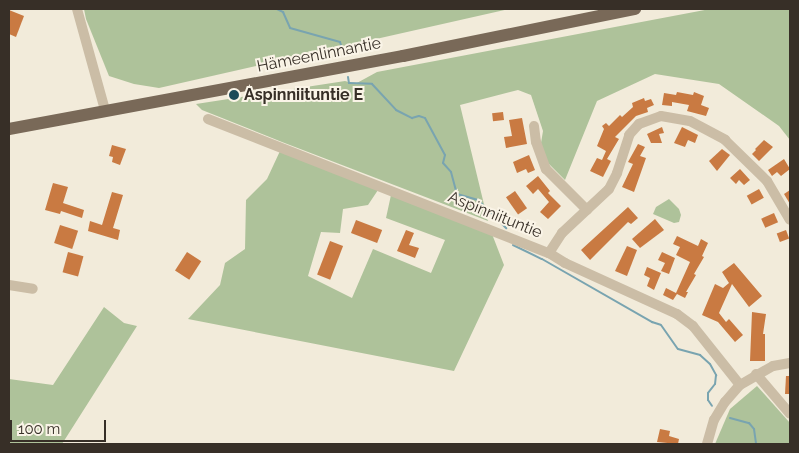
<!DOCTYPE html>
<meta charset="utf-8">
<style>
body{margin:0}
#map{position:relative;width:799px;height:453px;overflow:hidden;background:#f2ebda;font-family:Raleway,sans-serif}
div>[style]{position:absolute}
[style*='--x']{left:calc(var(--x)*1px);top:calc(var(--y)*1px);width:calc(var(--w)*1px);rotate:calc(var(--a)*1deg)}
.green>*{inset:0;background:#aec29a}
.stream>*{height:2px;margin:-1px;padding:0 1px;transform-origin:1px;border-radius:1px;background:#79a4b0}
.building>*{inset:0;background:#c97a42;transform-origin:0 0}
.minor>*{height:10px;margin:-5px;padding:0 5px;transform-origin:5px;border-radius:5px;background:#cbbda6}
.major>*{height:12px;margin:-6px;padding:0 6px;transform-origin:6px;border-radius:6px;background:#796958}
.dots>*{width:14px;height:14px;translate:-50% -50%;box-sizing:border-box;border:2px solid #faf4e7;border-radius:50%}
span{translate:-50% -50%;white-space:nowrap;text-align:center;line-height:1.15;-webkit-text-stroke:4px #faf4e7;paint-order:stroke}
.street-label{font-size:16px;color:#372f27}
.poi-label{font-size:16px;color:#372f27;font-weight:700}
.left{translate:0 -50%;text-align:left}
.frame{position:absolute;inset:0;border:10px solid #372f27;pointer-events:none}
.scale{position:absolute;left:10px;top:420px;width:96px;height:22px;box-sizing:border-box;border:2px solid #372f27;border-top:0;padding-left:6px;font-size:15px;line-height:18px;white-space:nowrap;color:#372f27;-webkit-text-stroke:4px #faf4e7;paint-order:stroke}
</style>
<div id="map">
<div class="green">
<i style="clip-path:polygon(84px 9px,509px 9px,159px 88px,134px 84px,109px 76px,86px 19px)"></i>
<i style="clip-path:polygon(710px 9px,790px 9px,790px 140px,779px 126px,719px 84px,655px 74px,597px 101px,565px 180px,546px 161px,541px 143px,543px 131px,531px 95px,518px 90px,460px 105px,488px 221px,282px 142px,202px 110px,196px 104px,345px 81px,355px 84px,377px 72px)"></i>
<i style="clip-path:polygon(280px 151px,378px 190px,368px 205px,343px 209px,340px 233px,321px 232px,308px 276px,352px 298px,373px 249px,431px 273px,445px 240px,386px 218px,391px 195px,492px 234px,504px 265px,454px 371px,188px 319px,220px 285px,225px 263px,245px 249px,246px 200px,267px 179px)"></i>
<i style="clip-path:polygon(669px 199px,679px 209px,681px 215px,679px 222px,674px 223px,653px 214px,656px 207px)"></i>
<i style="clip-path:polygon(104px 307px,124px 323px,137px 326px,62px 444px,9px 444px,9px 379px,53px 385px)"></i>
<i style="clip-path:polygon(757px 386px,790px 423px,790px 444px,715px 444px,730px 409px)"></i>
</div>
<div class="stream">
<i style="--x:277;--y:9;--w:7;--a:27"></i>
<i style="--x:283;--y:12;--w:17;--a:66"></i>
<i style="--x:290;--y:28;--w:52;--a:15.6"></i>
<i style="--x:340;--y:42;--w:9;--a:72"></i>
<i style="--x:348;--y:77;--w:6;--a:81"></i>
<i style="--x:349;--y:83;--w:23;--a:2"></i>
<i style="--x:372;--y:84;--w:35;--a:47"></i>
<i style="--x:396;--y:110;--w:18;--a:27"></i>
<i style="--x:412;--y:118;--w:7;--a:-16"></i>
<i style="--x:419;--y:116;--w:6;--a:18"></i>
<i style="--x:425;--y:118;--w:42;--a:61.6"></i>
<i style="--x:445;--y:155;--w:8;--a:104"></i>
<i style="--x:443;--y:163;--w:12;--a:48"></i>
<i style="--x:451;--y:172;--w:23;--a:75"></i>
<i style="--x:457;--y:194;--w:22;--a:16"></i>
<i style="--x:478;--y:200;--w:40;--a:45"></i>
<i style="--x:513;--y:245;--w:32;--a:26"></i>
<i style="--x:542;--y:259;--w:127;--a:29.8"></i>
<i style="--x:652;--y:322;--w:9;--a:18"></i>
<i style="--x:661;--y:325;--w:29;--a:55"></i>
<i style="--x:678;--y:349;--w:23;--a:15"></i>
<i style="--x:700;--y:355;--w:13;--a:42"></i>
<i style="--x:710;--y:364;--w:13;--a:61"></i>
<i style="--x:716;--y:375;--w:9;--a:96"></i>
<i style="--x:715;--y:384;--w:11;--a:128"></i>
<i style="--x:708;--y:393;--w:7;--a:90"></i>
<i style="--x:708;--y:400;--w:7;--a:56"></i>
<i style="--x:730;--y:418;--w:20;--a:15"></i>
<i style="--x:749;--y:423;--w:8;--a:50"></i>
<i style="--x:754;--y:429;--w:15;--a:82"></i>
</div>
<div class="building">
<i style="clip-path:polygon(9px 10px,24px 16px,16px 37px,9px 34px)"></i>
<i style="clip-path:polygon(677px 92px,693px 95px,694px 92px,704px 96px,701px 105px,709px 108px,706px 116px,687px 111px,689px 105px,672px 102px,672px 106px,662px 105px,664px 93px,676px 95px)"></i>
<i style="clip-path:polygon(644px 98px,645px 101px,651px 99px,654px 105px,647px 108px,648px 112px,636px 116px,615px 137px,619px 139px,607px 159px,611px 161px,603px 177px,590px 171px,597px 158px,602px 160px,606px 151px,597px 146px,604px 129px,602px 126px,606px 123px,609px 126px,620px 115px,622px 117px,633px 107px,632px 103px)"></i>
<i style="left:503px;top:112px;width:8px;height:11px;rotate:83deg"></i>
<i style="clip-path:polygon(522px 118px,527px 144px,506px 148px,504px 137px,512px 136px,509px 120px)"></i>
<i style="clip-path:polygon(662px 127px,664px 133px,659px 134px,662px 143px,651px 143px,647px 134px)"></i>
<i style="clip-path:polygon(682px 127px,698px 135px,695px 143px,688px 140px,685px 147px,674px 143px)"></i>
<i style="clip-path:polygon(764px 140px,773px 147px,759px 161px,752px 154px,756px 150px,755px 149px)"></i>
<i style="clip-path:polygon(638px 144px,645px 147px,640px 156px,646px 158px,634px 192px,622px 187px,633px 164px,628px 162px)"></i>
<i style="clip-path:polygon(112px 145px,126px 149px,120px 165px,112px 162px,113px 157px,109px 156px)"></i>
<i style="clip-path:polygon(722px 149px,730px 155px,717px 171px,709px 161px)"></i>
<i style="clip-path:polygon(529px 155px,535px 170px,528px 173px,526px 169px,517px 173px,513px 162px)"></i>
<i style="clip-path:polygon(784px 159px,790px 169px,781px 176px,777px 172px,772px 176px,768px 170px)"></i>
<i style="clip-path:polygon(740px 169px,750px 180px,744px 185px,739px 180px,736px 184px,730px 178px)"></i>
<i style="clip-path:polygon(538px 176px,550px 191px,548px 193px,561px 206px,548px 219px,540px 212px,549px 202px,538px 189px,533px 194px,526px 186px)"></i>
<i style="clip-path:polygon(53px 183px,68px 187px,63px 203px,84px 210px,82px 218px,61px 211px,60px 214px,45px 210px)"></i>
<i style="left:759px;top:189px;width:10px;height:14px;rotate:61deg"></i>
<i style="clip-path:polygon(790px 190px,790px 204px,784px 194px)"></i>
<i style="left:515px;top:191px;width:21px;height:11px;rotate:55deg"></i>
<i style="clip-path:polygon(112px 192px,123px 195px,113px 228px,120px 230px,118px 240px,88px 231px,90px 221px,102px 225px)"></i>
<i style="clip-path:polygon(628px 207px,638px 218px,631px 224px,628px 222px,590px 260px,581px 250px)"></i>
<i style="left:774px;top:213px;width:10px;height:14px;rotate:66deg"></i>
<i style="clip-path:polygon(655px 219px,664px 230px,640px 248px,632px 239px)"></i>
<i style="left:356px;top:220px;width:28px;height:14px;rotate:21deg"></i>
<i style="left:60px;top:225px;width:19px;height:19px;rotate:18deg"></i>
<i style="clip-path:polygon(406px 230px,414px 233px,409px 245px,419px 248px,415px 258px,397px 251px)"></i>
<i style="left:786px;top:230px;width:9px;height:10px;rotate:69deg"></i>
<i style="clip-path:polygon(677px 236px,698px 246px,701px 239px,708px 243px,702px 256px,704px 257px,694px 274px,696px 275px,686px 292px,688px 292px,685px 298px,677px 294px,673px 300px,663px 295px,666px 288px,676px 293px,690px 262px,676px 255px,680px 247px,673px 244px)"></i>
<i style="left:330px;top:241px;width:14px;height:36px;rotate:21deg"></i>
<i style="clip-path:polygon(627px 246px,637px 250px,627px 276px,615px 271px)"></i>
<i style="left:68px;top:252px;width:16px;height:21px;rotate:15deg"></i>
<i style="left:187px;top:252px;width:17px;height:22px;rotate:33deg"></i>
<i style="clip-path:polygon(662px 252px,675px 258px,669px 274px,661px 271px,665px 263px,658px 260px)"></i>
<i style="clip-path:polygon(734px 263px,762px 296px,749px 307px,732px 284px,719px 313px,726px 322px,729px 319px,743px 335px,735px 342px,718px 322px,702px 315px,715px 284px,723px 288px,729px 283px,722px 272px)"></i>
<i style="clip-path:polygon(647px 267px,661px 273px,654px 290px,647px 286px,650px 278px,644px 275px)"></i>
<i style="clip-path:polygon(752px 312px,766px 314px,763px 334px,765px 334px,765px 361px,750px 361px)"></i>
<i style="clip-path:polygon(786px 376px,790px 376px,790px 394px,785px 394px)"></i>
<i style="clip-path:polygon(660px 429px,670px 431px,669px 436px,679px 439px,678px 444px,657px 442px)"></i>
</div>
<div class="minor">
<i style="--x:77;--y:9;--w:105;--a:74.5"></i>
<i style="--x:208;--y:119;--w:366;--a:21.5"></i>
<i style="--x:549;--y:253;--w:19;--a:32"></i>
<i style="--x:565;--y:263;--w:123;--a:24.5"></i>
<i style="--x:677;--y:314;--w:20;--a:37"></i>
<i style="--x:693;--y:326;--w:75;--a:51.5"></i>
<i style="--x:534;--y:126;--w:16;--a:83"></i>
<i style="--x:536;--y:142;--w:29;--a:70"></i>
<i style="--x:546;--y:169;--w:58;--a:45"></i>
<i style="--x:549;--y:253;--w:24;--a:-57"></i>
<i style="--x:562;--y:233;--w:64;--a:-43.1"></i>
<i style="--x:609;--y:189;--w:18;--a:-63"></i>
<i style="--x:617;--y:173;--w:40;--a:-72"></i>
<i style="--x:629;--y:135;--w:15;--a:-48"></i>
<i style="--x:639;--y:124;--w:23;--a:-20"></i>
<i style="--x:661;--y:116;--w:29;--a:10"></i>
<i style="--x:690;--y:121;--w:40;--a:28"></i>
<i style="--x:725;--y:140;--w:59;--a:44.3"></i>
<i style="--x:767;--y:181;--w:45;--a:59.5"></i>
<i style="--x:9;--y:285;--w:24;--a:9"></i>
<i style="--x:756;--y:374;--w:52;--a:49.6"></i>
<i style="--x:707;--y:444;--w:25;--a:-74"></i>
<i style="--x:714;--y:420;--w:21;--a:-59"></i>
<i style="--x:725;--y:402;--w:23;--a:-49"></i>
<i style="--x:740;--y:385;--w:38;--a:-30"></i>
<i style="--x:773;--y:366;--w:17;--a:-10"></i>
</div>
<div class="major">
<i style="--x:9;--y:129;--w:401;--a:-10.5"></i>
<i style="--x:403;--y:56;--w:237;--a:-11.5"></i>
</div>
<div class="dots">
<i style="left:234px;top:95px;background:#1c4a59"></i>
</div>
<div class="street-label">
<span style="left:319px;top:55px;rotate:-11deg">Hämeenlinnantie</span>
<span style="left:495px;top:215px;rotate:22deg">Aspinniituntie</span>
</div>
<div class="poi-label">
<span class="left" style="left:244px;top:95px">Aspinniituntie E</span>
</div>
<div class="frame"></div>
<div class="scale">100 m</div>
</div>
